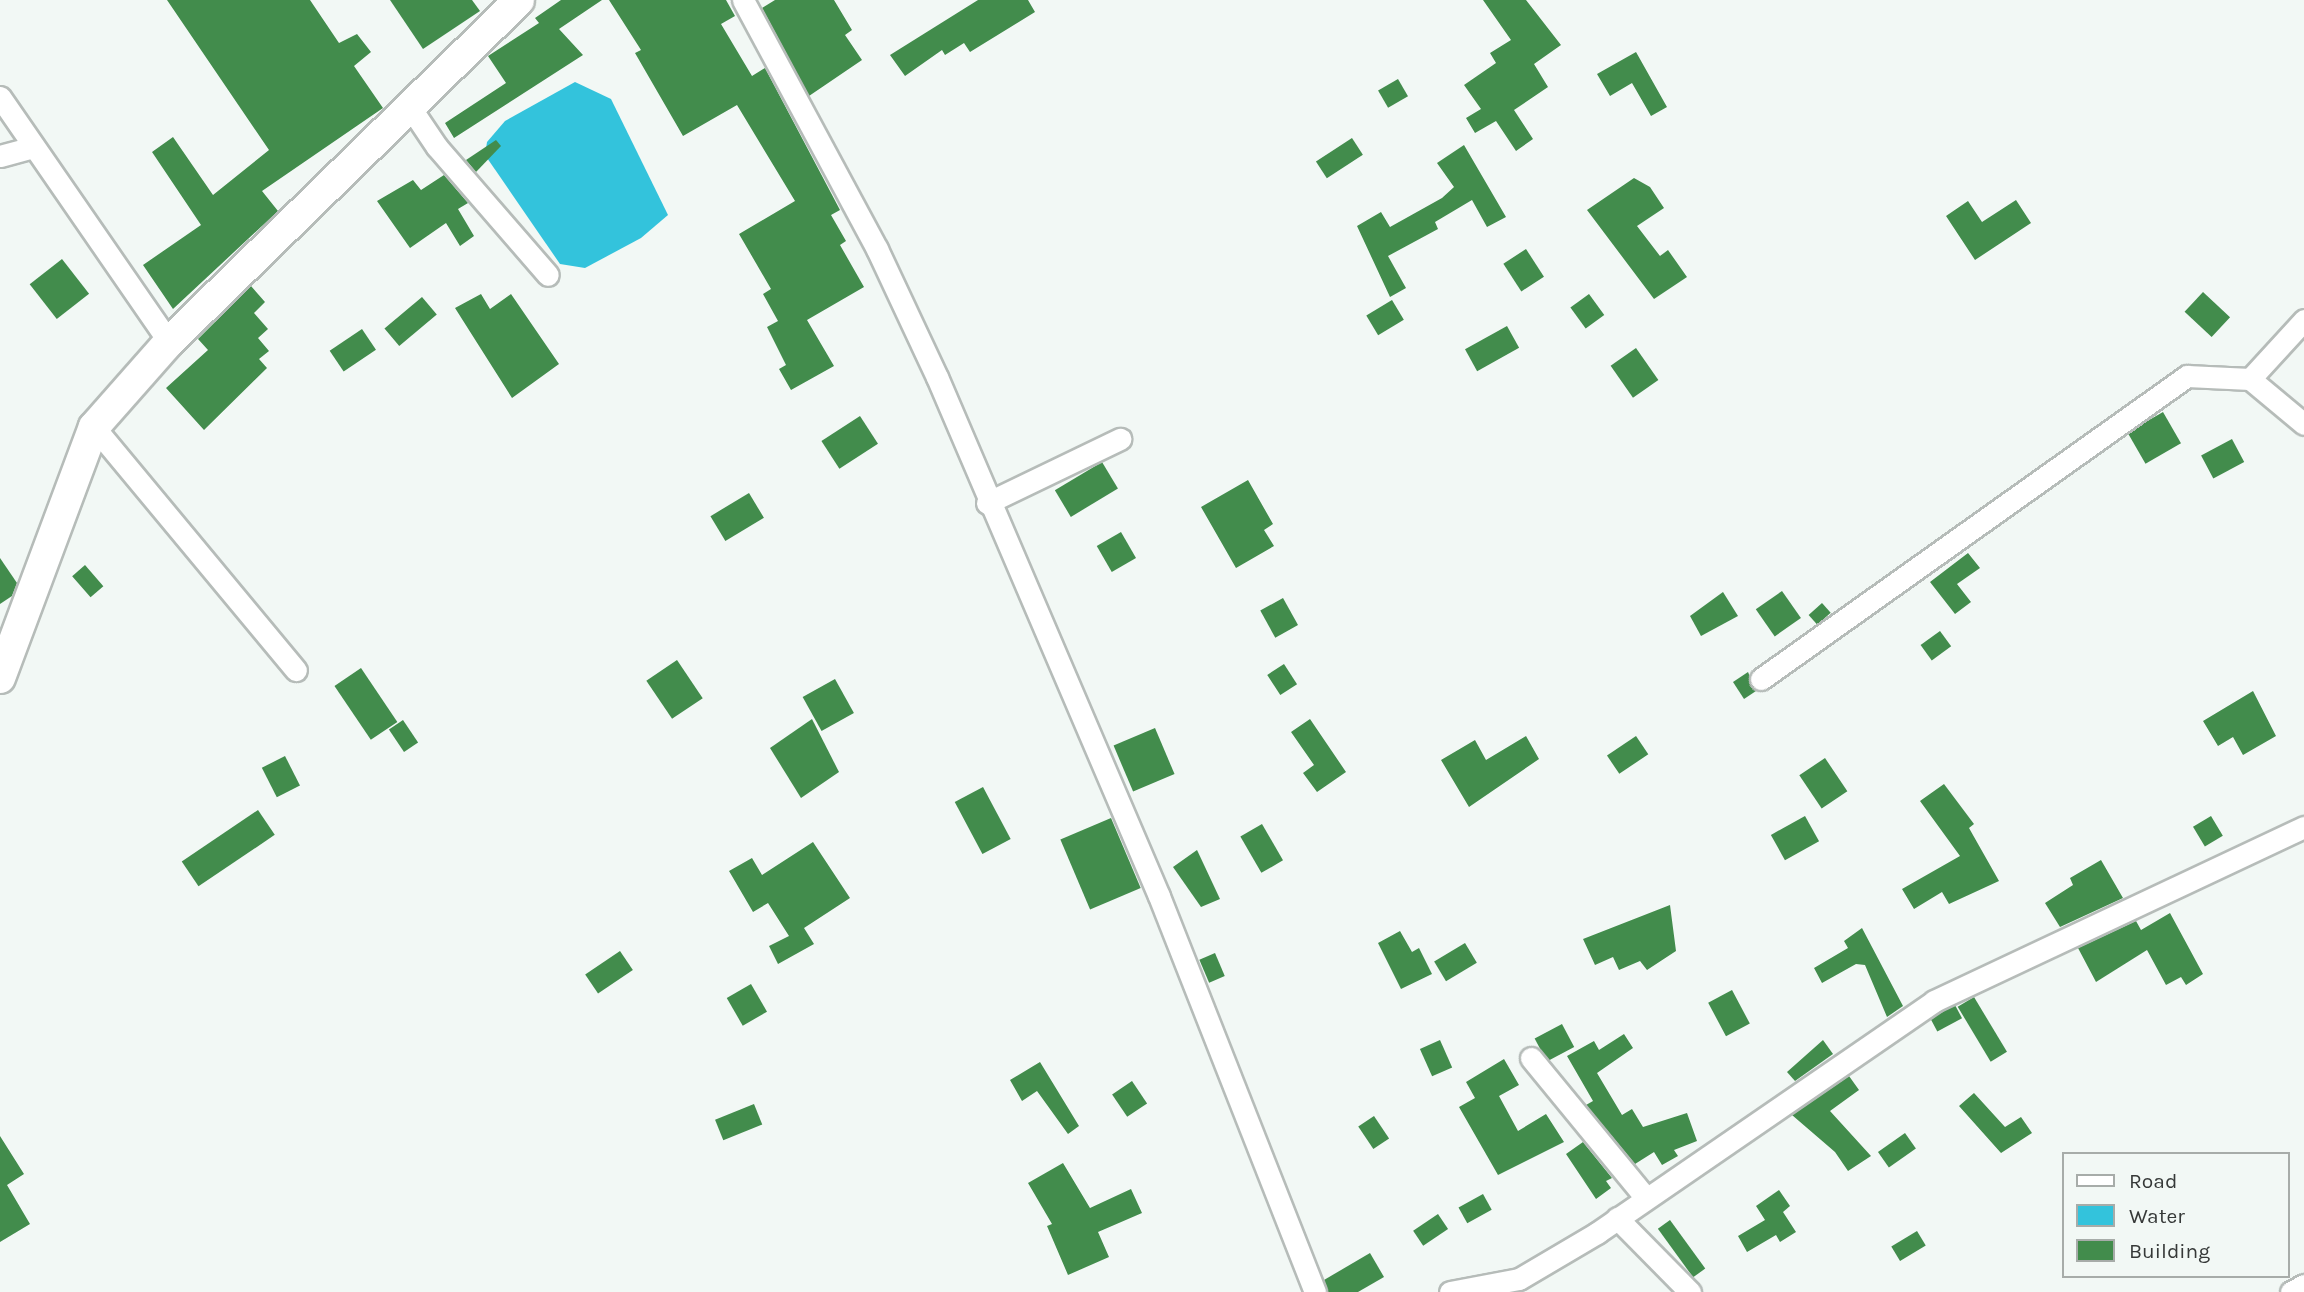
<!DOCTYPE html>
<style>
body{margin:0}
#map{position:relative;width:2304px;height:1292px;overflow:hidden;background:#f2f8f5;font-family:Karla,sans-serif}
div>[style]{position:absolute}
[style*='--x']{left:calc(var(--x)*1px);top:calc(var(--y)*1px);width:calc(var(--w)*1px);rotate:calc(var(--a)*1deg)}
.water>*{inset:0;background:#33c3dc}
.building>*{inset:0;background:#428c4c;transform-origin:0 0}
.roads{filter:drop-shadow(2px 0 #b6bcb9) drop-shadow(-2px 0 #b6bcb9) drop-shadow(0 2px #b6bcb9) drop-shadow(0 -2px #b6bcb9)}
.minor>*{height:21px;margin:-10.5px;padding:0 10.5px;transform-origin:10.5px;border-radius:10.5px;background:#fff}
.secondary>*{height:30px;margin:-15px;padding:0 15px;transform-origin:15px;border-radius:15px;background:#fff}
span{translate:-50% -50%;white-space:nowrap;text-align:center;line-height:1.15;-webkit-text-stroke:7px #f2f8f5;paint-order:stroke}
.legend{position:absolute;left:2062px;top:1152px;width:228px;height:126px;box-sizing:border-box;background:#f2f8f5;border:2px solid #a7aca9;margin:0;padding:9px 12px;list-style:none;font-size:21px;color:#363938}
.legend li{display:flex;align-items:center;gap:14px;height:35px}
.legend b{width:35px;border:2px solid #a7aca9}
</style>
<div id="map">
<div class="water">
<i style="clip-path:polygon(575px 82px,611px 99px,668px 215px,641px 238px,585px 268px,560px 264px,485px 155px,487px 142px,505px 121px)"></i>
</div>
<div class="building">
<i style="clip-path:polygon(167px 0,310px 0,339px 43px,357px 34px,371px 52px,354px 66px,383px 108px,262px 191px,278px 211px,173px 309px,143px 265px,201px 225px,152px 152px,173px 137px,213px 195px,269px 150px)"></i>
<i style="clip-path:polygon(390px 0,472px 0,480px 11px,423px 49px)"></i>
<i style="clip-path:polygon(561px 0,602px 0,559px 29px,583px 55px,454px 138px,445px 123px,506px 83px,488px 56px,539px 23px,535px 18px)"></i>
<i style="clip-path:polygon(609px 0,726px 0,735px 16px,721px 24px,752px 76px,765px 68px,840px 210px,831px 215px,846px 241px,840px 245px,864px 287px,807px 320px,834px 366px,791px 390px,779px 369px,786px 365px,767px 327px,778px 321px,763px 294px,771px 289px,739px 234px,795px 201px,737px 105px,683px 136px,635px 53px,641px 50px)"></i>
<i style="clip-path:polygon(775px 0,834px 0,852px 30px,845px 35px,862px 60px,809px 96px,762px 8px)"></i>
<i style="clip-path:polygon(978px 0,1028px 0,1035px 12px,970px 52px,964px 43px,945px 55px,942px 50px,905px 76px,890px 55px)"></i>
<i style="clip-path:polygon(1483px 0,1526px 0,1561px 45px,1534px 64px,1548px 87px,1514px 110px,1533px 139px,1516px 151px,1496px 121px,1475px 133px,1466px 118px,1481px 109px,1464px 85px,1496px 63px,1490px 53px,1511px 40px)"></i>
<i style="clip-path:polygon(1636px 52px,1667px 107px,1651px 116px,1632px 83px,1610px 96px,1597px 74px)"></i>
<i style="left:1398px;top:79px;width:20px;height:23px;rotate:60deg"></i>
<i style="left:1352px;top:138px;width:20px;height:43px;rotate:57deg"></i>
<i style="clip-path:polygon(496px 140px,501px 146px,476px 172px,466px 160px)"></i>
<i style="clip-path:polygon(1464px 145px,1506px 217px,1487px 227px,1472px 200px,1435px 222px,1438px 229px,1388px 256px,1406px 288px,1390px 297px,1357px 226px,1381px 212px,1390px 227px,1442px 198px,1454px 187px,1437px 163px)"></i>
<i style="clip-path:polygon(444px 175px,468px 203px,458px 209px,474px 236px,460px 246px,446px 223px,410px 248px,377px 201px,413px 180px,421px 190px)"></i>
<i style="clip-path:polygon(1634px 178px,1650px 187px,1664px 208px,1637px 226px,1660px 256px,1668px 250px,1687px 277px,1654px 299px,1587px 210px)"></i>
<i style="clip-path:polygon(2016px 200px,2031px 223px,1975px 260px,1946px 216px,1968px 201px,1982px 222px)"></i>
<i style="left:1526px;top:249px;width:33px;height:27px;rotate:57deg"></i>
<i style="left:62px;top:259px;width:44px;height:41px;rotate:52deg"></i>
<i style="clip-path:polygon(251px 286px,265px 302px,254px 313px,268px 329px,258px 338px,269px 351px,259px 359px,267px 368px,204px 430px,166px 388px,208px 350px,198px 339px)"></i>
<i style="left:2203px;top:292px;width:37px;height:27px;rotate:43deg"></i>
<i style="clip-path:polygon(481px 294px,490px 309px,511px 294px,559px 364px,512px 398px,455px 308px)"></i>
<i style="left:1589px;top:294px;width:26px;height:23px;rotate:54deg"></i>
<i style="left:422px;top:297px;width:23px;height:49px;rotate:50deg"></i>
<i style="left:1392px;top:300px;width:23px;height:30px;rotate:59deg"></i>
<i style="left:1507px;top:326px;width:25px;height:48px;rotate:61deg"></i>
<i style="left:362px;top:329px;width:25px;height:39px;rotate:56deg"></i>
<i style="left:1636px;top:348px;width:39px;height:31px;rotate:55deg"></i>
<i style="left:2163px;top:412px;width:36px;height:41px;rotate:60deg"></i>
<i style="left:860px;top:416px;width:33px;height:46px;rotate:57deg"></i>
<i style="left:2232px;top:439px;width:26px;height:35px;rotate:62deg"></i>
<i style="left:1102px;top:462px;width:31px;height:55px;rotate:59deg"></i>
<i style="clip-path:polygon(1248px 480px,1273px 524px,1264px 530px,1274px 546px,1236px 568px,1201px 507px)"></i>
<i style="left:749px;top:493px;width:29px;height:45px;rotate:59deg"></i>
<i style="left:1121px;top:532px;width:30px;height:28px;rotate:60deg"></i>
<i style="clip-path:polygon(1968px 553px,1980px 568px,1957px 584px,1971px 602px,1955px 614px,1930px 582px)"></i>
<i style="clip-path:polygon(0 558px,17px 583px,12px 596px,0 604px)"></i>
<i style="left:85px;top:565px;width:28px;height:17px;rotate:49deg"></i>
<i style="left:1782px;top:591px;width:33px;height:32px;rotate:55deg"></i>
<i style="clip-path:polygon(1723px 592px,1738px 616px,1701px 636px,1690px 616px)"></i>
<i style="left:1283px;top:598px;width:31px;height:26px;rotate:61deg"></i>
<i style="left:1822px;top:603px;width:13px;height:18px;rotate:48deg"></i>
<i style="left:1940px;top:631px;width:19px;height:24px;rotate:54deg"></i>
<i style="left:677px;top:660px;width:46px;height:37px;rotate:56deg"></i>
<i style="left:1284px;top:664px;width:24px;height:20px;rotate:57deg"></i>
<i style="left:361px;top:668px;width:65px;height:32px;rotate:56deg"></i>
<i style="clip-path:polygon(1748px 672px,1756px 691px,1744px 699px,1733px 682px)"></i>
<i style="left:835px;top:679px;width:39px;height:37px;rotate:61deg"></i>
<i style="clip-path:polygon(2253px 691px,2276px 736px,2243px 755px,2233px 737px,2218px 746px,2203px 721px)"></i>
<i style="clip-path:polygon(812px 719px,839px 772px,801px 798px,770px 748px)"></i>
<i style="clip-path:polygon(1310px 719px,1346px 772px,1317px 792px,1303px 773px,1314px 765px,1291px 732px)"></i>
<i style="left:403px;top:720px;width:27px;height:17px;rotate:56deg"></i>
<i style="left:1155px;top:728px;width:50px;height:45px;rotate:67deg"></i>
<i style="clip-path:polygon(1526px 736px,1539px 759px,1469px 807px,1441px 760px,1475px 740px,1486px 760px)"></i>
<i style="left:1636px;top:736px;width:22px;height:35px;rotate:56deg"></i>
<i style="left:285px;top:756px;width:33px;height:26px;rotate:63deg"></i>
<i style="left:1825px;top:758px;width:40px;height:31px;rotate:56deg"></i>
<i style="clip-path:polygon(1944px 784px,1974px 824px,1969px 828px,1999px 881px,1949px 904px,1942px 892px,1914px 909px,1902px 889px,1960px 856px,1920px 801px)"></i>
<i style="left:983px;top:787px;width:59px;height:32px;rotate:62deg"></i>
<i style="left:258px;top:810px;width:30px;height:92px;rotate:56deg"></i>
<i style="left:1805px;top:816px;width:29px;height:39px;rotate:61deg"></i>
<i style="left:2211px;top:816px;width:23px;height:21px;rotate:59deg"></i>
<i style="left:1111px;top:818px;width:76px;height:55px;rotate:67deg"></i>
<i style="left:1262px;top:824px;width:42px;height:25px;rotate:60deg"></i>
<i style="clip-path:polygon(813px 842px,850px 898px,804px 928px,814px 944px,778px 964px,769px 946px,789px 936px,768px 903px,753px 912px,729px 871px,752px 858px,762px 875px)"></i>
<i style="clip-path:polygon(1197px 850px,1220px 899px,1201px 907px,1173px 867px)"></i>
<i style="clip-path:polygon(2101px 860px,2123px 898px,2060px 927px,2045px 903px,2073px 885px,2070px 878px)"></i>
<i style="clip-path:polygon(1670px 905px,1676px 951px,1647px 970px,1640px 961px,1619px 970px,1613px 957px,1595px 965px,1583px 939px)"></i>
<i style="clip-path:polygon(2170px 913px,2203px 974px,2186px 985px,2181px 977px,2166px 985px,2147px 950px,2096px 982px,2078px 948px,2136px 921px,2141px 930px)"></i>
<i style="clip-path:polygon(1862px 928px,1903px 1006px,1887px 1017px,1865px 965px,1856px 964px,1822px 983px,1814px 968px,1848px 948px,1844px 941px)"></i>
<i style="clip-path:polygon(1400px 931px,1412px 952px,1419px 948px,1432px 974px,1401px 989px,1378px 943px)"></i>
<i style="left:1465px;top:943px;width:23px;height:36px;rotate:59deg"></i>
<i style="left:620px;top:951px;width:23px;height:42px;rotate:56deg"></i>
<i style="left:1215px;top:953px;width:25px;height:17px;rotate:67deg"></i>
<i style="left:751px;top:984px;width:32px;height:28px;rotate:60deg"></i>
<i style="left:1732px;top:990px;width:38px;height:27px;rotate:62deg"></i>
<i style="left:1974px;top:997px;width:64px;height:19px;rotate:59deg"></i>
<i style="left:1955px;top:1005px;width:15px;height:28px;rotate:62deg"></i>
<i style="left:1562px;top:1024px;width:26px;height:31px;rotate:62deg"></i>
<i style="clip-path:polygon(1624px 1034px,1633px 1048px,1597px 1073px,1622px 1115px,1632px 1109px,1643px 1127px,1687px 1113px,1697px 1141px,1674px 1150px,1678px 1156px,1662px 1165px,1654px 1152px,1635px 1164px,1586px 1105px,1593px 1101px,1567px 1056px,1594px 1041px,1599px 1050px)"></i>
<i style="left:1440px;top:1040px;width:30px;height:22px;rotate:66deg"></i>
<i style="clip-path:polygon(1823px 1040px,1833px 1054px,1795px 1081px,1787px 1072px)"></i>
<i style="clip-path:polygon(1504px 1059px,1519px 1085px,1499px 1096px,1518px 1131px,1546px 1114px,1564px 1142px,1498px 1175px,1459px 1107px,1475px 1098px,1466px 1082px)"></i>
<i style="clip-path:polygon(1040px 1062px,1079px 1126px,1068px 1134px,1037px 1091px,1022px 1101px,1010px 1080px)"></i>
<i style="clip-path:polygon(1849px 1076px,1859px 1090px,1830px 1111px,1871px 1156px,1848px 1171px,1835px 1152px,1792px 1115px)"></i>
<i style="left:1132px;top:1081px;width:27px;height:24px;rotate:56deg"></i>
<i style="clip-path:polygon(1974px 1093px,2005px 1127px,2021px 1117px,2032px 1133px,2001px 1153px,1959px 1106px)"></i>
<i style="left:754px;top:1104px;width:22px;height:42px;rotate:68deg"></i>
<i style="left:1374px;top:1116px;width:27px;height:19px;rotate:56deg"></i>
<i style="left:1905px;top:1133px;width:19px;height:33px;rotate:55deg"></i>
<i style="clip-path:polygon(0 1136px,24px 1174px,7px 1185px,30px 1224px,0 1242px)"></i>
<i style="clip-path:polygon(1583px 1142px,1612px 1178px,1606px 1181px,1611px 1188px,1596px 1199px,1566px 1154px)"></i>
<i style="clip-path:polygon(1063px 1163px,1090px 1208px,1131px 1189px,1142px 1213px,1098px 1232px,1109px 1257px,1068px 1275px,1047px 1226px,1052px 1224px,1028px 1183px)"></i>
<i style="clip-path:polygon(1779px 1190px,1790px 1206px,1783px 1212px,1796px 1232px,1780px 1242px,1776px 1235px,1747px 1252px,1738px 1236px,1765px 1220px,1756px 1206px)"></i>
<i style="left:1483px;top:1194px;width:18px;height:28px;rotate:61deg"></i>
<i style="left:1438px;top:1214px;width:18px;height:30px;rotate:56deg"></i>
<i style="left:1670px;top:1220px;width:60px;height:15px;rotate:54deg"></i>
<i style="left:1917px;top:1231px;width:17px;height:30px;rotate:59deg"></i>
<i style="clip-path:polygon(1370px 1253px,1384px 1277px,1358px 1292px,1328px 1292px,1324px 1280px)"></i>
</div>
<div class="roads">
<div class="minor">
<i style="--x:743;--y:0;--w:283;--a:61.7"></i>
<i style="--x:877;--y:249;--w:141;--a:64.9"></i>
<i style="--x:937;--y:377;--w:564;--a:66.84"></i>
<i style="--x:1159;--y:896;--w:426;--a:68.5"></i>
<i style="--x:0;--y:97;--w:298;--a:55.4"></i>
<i style="--x:410;--y:107;--w:48;--a:56"></i>
<i style="--x:437;--y:147;--w:169;--a:49.1"></i>
<i style="--x:0;--y:156;--w:35;--a:-15"></i>
<i style="--x:2250;--y:379;--w:70;--a:39.8"></i>
<i style="--x:94;--y:427;--w:316;--a:50.3"></i>
<i style="--x:987;--y:503;--w:148;--a:-25.7"></i>
<i style="--x:1761;--y:679;--w:523;--a:-35.42"></i>
<i style="--x:2187;--y:376;--w:63;--a:2.7"></i>
<i style="--x:2250;--y:379;--w:80;--a:-47.5"></i>
<i style="--x:1531;--y:1058;--w:181;--a:50.6"></i>
<i style="--x:1617;--y:1218;--w:104;--a:45.4"></i>
<i style="--x:1450;--y:1292;--w:70;--a:-10.7"></i>
<i style="--x:1519;--y:1279;--w:91;--a:-30.5"></i>
<i style="--x:1597;--y:1233;--w:409;--a:-34.5"></i>
<i style="--x:1934;--y:1001;--w:409;--a:-25.2"></i>
<i style="--x:2291;--y:1292;--w:15;--a:-28"></i>
</div>
<div class="secondary">
<i style="--x:0;--y:678;--w:268;--a:-69.5"></i>
<i style="--x:94;--y:427;--w:113;--a:-48.6"></i>
<i style="--x:169;--y:342;--w:489;--a:-44.3"></i>
</div>
</div>
<ul class="legend">
<li><b style="height:9px;background:#fff"></b>Road</li>
<li><b style="height:19px;background:#33c3dc"></b>Water</li>
<li><b style="height:19px;background:#428c4c"></b>Building</li>
</ul>
</div>
